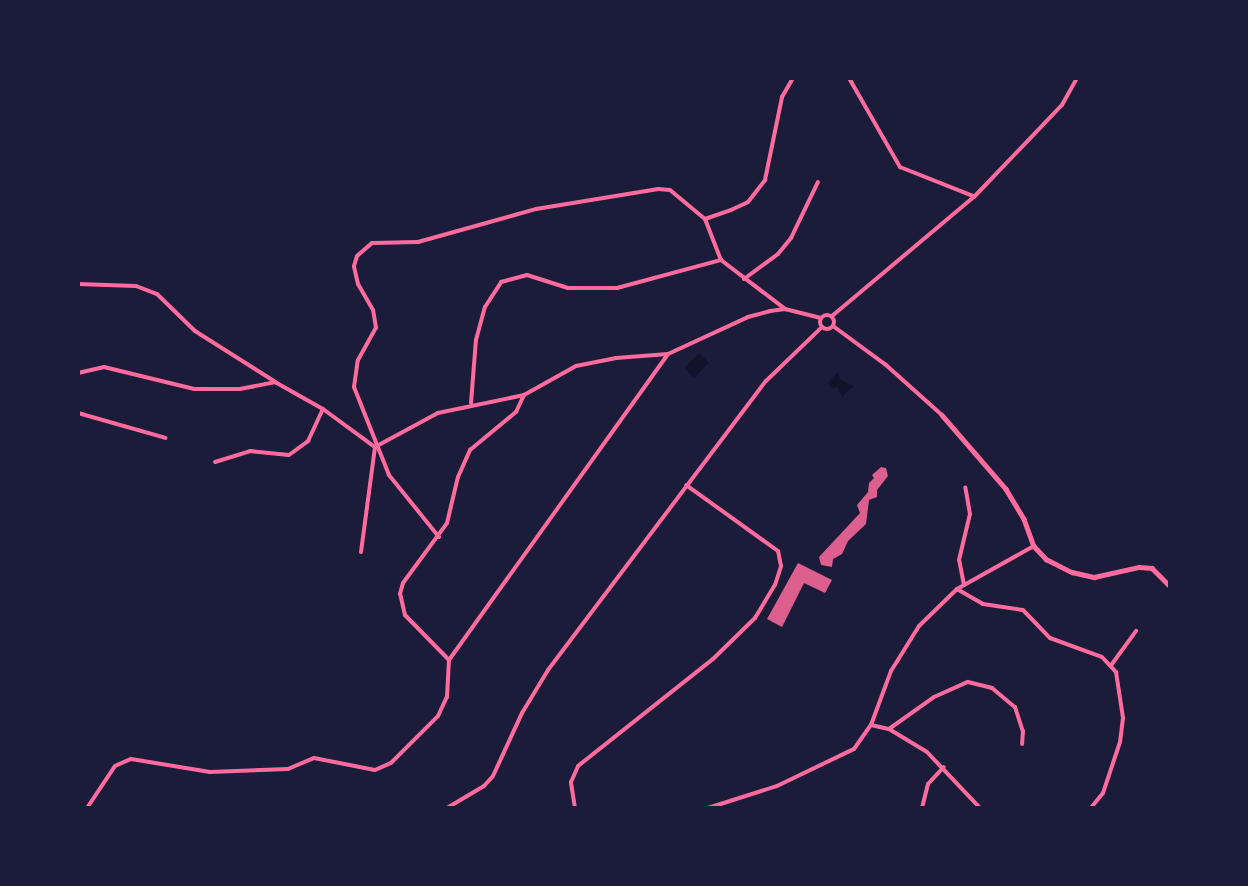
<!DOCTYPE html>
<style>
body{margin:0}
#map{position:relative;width:1248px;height:886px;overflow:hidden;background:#1b1b3a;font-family:Manrope,sans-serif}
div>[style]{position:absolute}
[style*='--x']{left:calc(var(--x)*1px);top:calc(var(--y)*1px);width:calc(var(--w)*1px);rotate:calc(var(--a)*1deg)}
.water>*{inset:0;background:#12122b;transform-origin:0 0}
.building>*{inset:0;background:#dd5f8e}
.minor>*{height:4px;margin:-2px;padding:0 2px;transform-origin:2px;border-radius:2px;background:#ff6b9d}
.minor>.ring{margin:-2px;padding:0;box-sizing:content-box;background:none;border:4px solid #ff6b9d;border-radius:50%}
.tertiary>*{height:4.5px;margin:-2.25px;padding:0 2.25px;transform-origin:2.25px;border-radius:2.25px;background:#ff6b9d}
span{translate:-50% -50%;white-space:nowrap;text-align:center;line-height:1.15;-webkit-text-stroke:5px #1b1b3a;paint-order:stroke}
.frame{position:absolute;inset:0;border:80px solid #1b1b3a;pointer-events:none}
</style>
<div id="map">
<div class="water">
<i style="left:699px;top:353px;width:14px;height:21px;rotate:45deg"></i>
<i style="clip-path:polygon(838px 372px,841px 380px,854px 386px,842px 397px,838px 387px,831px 388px,827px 383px)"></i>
</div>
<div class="building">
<i style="clip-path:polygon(881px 467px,886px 468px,888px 476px,877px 490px,877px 497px,869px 500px,866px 524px,848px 541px,842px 554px,833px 559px,832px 567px,821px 565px,819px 557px,860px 513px,857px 505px,868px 492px,869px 483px,874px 478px,872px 475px)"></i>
<i style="clip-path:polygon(798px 563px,832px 580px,825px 593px,804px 583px,782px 627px,767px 619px)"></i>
</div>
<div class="minor">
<i style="--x:849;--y:78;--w:103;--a:60.2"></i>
<i style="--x:900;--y:167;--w:79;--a:21.7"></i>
<i style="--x:705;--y:219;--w:44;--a:68.7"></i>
<i style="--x:721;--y:260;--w:81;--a:37.4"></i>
<i style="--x:744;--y:279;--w:42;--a:-36.3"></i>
<i style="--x:778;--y:254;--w:21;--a:-51"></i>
<i style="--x:791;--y:238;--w:62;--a:-64.3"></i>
<i style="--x:78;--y:284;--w:58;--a:2"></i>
<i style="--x:136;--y:286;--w:22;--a:21"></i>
<i style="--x:157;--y:294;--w:53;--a:44.2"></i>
<i style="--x:195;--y:331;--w:93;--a:32.3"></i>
<i class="ring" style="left:820px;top:315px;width:10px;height:10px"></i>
<i style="--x:832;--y:316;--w:185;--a:-40"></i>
<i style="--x:974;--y:197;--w:127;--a:-46.3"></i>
<i style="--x:1062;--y:105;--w:31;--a:-61"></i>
<i style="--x:833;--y:326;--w:66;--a:36.3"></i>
<i style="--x:886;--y:365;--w:75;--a:41.8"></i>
<i style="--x:78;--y:373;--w:27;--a:-13"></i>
<i style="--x:104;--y:367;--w:93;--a:13.7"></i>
<i style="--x:194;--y:389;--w:46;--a:0"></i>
<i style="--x:240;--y:389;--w:36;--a:-11"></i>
<i style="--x:275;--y:382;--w:55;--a:29.4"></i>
<i style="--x:323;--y:409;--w:64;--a:36.2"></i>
<i style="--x:375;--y:447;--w:72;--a:-28.4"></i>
<i style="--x:438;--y:413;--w:88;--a:-11.8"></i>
<i style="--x:524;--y:395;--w:60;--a:-29.1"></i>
<i style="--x:576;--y:366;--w:41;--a:-11.3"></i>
<i style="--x:616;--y:358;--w:52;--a:-4.4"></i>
<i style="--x:668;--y:354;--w:88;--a:-24.8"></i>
<i style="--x:748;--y:317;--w:23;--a:-15"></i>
<i style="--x:770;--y:311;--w:15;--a:-8"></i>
<i style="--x:785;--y:309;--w:36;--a:14"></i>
<i style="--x:471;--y:403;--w:63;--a:-85.5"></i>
<i style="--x:476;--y:340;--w:34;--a:-75"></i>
<i style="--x:485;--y:307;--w:30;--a:-57"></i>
<i style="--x:501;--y:282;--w:27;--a:-15"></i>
<i style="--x:527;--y:275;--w:43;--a:17.6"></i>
<i style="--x:568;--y:288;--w:49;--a:0"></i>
<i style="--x:617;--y:288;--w:108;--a:-15.1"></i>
<i style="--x:78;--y:413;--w:91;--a:15.9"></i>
<i style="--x:215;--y:462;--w:37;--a:-17"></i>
<i style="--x:250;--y:451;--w:39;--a:6"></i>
<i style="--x:289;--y:455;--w:24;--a:-36"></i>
<i style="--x:308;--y:441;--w:35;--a:-65"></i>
<i style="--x:439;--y:537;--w:80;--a:-128.9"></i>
<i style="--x:389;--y:475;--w:95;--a:-111.7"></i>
<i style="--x:354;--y:387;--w:27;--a:-82"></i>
<i style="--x:358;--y:360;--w:37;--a:-61"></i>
<i style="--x:376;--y:328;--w:18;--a:-99"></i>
<i style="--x:373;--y:310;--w:30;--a:-120"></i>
<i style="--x:358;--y:284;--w:18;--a:-103"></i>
<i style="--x:354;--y:266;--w:10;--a:-73"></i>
<i style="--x:357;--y:256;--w:20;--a:-41"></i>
<i style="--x:372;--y:243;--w:46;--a:-1.2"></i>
<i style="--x:418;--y:242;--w:123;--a:-15.6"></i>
<i style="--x:536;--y:209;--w:124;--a:-9.3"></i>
<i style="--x:658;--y:189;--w:12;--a:5"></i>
<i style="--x:670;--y:190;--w:45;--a:39.6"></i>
<i style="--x:705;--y:219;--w:28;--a:-19"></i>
<i style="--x:731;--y:210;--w:19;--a:-25"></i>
<i style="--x:748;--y:202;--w:28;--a:-52"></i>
<i style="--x:765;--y:180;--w:85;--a:-78.4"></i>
<i style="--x:782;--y:97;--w:22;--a:-60"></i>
<i style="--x:361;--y:552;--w:106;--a:-82.4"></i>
<i style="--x:964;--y:585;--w:25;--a:-101"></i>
<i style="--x:959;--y:560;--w:47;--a:-76.6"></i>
<i style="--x:970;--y:514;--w:27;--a:-100"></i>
<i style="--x:957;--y:589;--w:30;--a:30"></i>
<i style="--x:983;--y:604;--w:40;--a:8.5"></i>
<i style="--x:1023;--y:610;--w:39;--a:46"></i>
<i style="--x:1050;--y:638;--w:55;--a:20.1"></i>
<i style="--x:1102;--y:657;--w:21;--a:47"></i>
<i style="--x:1116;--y:672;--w:47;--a:81.3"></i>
<i style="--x:1123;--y:718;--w:24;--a:97"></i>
<i style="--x:1120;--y:742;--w:54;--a:108.4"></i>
<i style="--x:1103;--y:793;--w:19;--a:129"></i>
<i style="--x:449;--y:660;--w:63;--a:-134.4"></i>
<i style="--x:405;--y:615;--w:22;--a:-103"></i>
<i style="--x:400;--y:594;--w:11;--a:-75"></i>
<i style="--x:403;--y:583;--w:74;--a:-53.7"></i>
<i style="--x:447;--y:523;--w:47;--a:-76.6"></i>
<i style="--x:458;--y:477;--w:30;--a:-66"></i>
<i style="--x:470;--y:450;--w:60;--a:-39.6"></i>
<i style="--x:516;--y:412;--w:19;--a:-65"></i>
<i style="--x:1112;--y:664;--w:41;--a:-54"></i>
<i style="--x:871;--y:725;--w:18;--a:13"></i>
<i style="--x:889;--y:729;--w:44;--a:31.2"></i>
<i style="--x:927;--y:752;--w:77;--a:46.6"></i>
<i style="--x:889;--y:729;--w:55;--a:-35.4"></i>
<i style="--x:934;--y:697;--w:37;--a:-24"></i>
<i style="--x:968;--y:682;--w:25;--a:14"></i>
<i style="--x:992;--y:688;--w:30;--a:40"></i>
<i style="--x:1015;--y:707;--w:25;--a:72"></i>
<i style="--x:1023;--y:731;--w:13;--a:94"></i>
<i style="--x:87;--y:808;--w:50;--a:-56.3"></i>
<i style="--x:115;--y:766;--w:17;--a:-24"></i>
<i style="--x:131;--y:759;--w:80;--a:9.3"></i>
<i style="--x:210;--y:772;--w:78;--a:-2.2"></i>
<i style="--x:288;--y:769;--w:28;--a:-23"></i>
<i style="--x:314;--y:758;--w:62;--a:11.1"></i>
<i style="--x:375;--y:770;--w:17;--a:-24"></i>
<i style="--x:391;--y:763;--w:66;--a:-45"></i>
<i style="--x:438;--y:716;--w:21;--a:-65"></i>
<i style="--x:447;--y:697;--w:37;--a:-87"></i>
<i style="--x:449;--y:660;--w:376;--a:-54.4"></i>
<i style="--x:447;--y:808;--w:43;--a:-30.7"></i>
<i style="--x:484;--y:786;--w:13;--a:-48"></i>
<i style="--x:493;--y:776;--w:69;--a:-65.3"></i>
<i style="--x:522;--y:713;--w:50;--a:-58.8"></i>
<i style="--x:548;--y:670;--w:362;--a:-53"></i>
<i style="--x:766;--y:381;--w:78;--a:-44"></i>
<i style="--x:575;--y:808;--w:26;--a:-99"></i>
<i style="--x:571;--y:782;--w:17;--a:-66"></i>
<i style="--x:578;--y:766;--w:172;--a:-38.4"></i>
<i style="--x:713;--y:659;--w:59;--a:-44.3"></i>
<i style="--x:755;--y:618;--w:39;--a:-59"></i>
<i style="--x:775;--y:585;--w:20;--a:-72"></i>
<i style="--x:781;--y:566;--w:15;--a:-101"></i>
<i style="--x:778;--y:551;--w:113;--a:-144.3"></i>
<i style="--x:708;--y:808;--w:72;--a:-17.7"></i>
<i style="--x:777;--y:786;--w:85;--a:-25.7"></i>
<i style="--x:854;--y:749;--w:29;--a:-55"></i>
<i style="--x:871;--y:725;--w:58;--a:-69.7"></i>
<i style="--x:891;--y:671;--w:53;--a:-58.1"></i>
<i style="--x:919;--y:626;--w:53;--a:-44.2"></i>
<i style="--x:957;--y:589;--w:88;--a:-29.2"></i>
<i style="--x:922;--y:808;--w:25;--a:-76"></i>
<i style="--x:928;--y:784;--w:23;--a:-47"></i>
</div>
<div class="tertiary">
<i style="--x:942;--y:415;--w:98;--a:49.1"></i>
<i style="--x:1006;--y:489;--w:35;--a:59"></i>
<i style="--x:1024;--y:519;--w:29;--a:70"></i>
<i style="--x:1034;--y:546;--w:18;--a:47"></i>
<i style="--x:1046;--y:559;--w:29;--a:27"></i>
<i style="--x:1072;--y:572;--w:23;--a:13"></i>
<i style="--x:1094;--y:577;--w:46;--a:-12.5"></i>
<i style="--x:1139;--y:567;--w:13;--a:4"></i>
<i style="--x:1152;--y:568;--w:25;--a:45"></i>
</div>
<div class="frame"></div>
</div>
